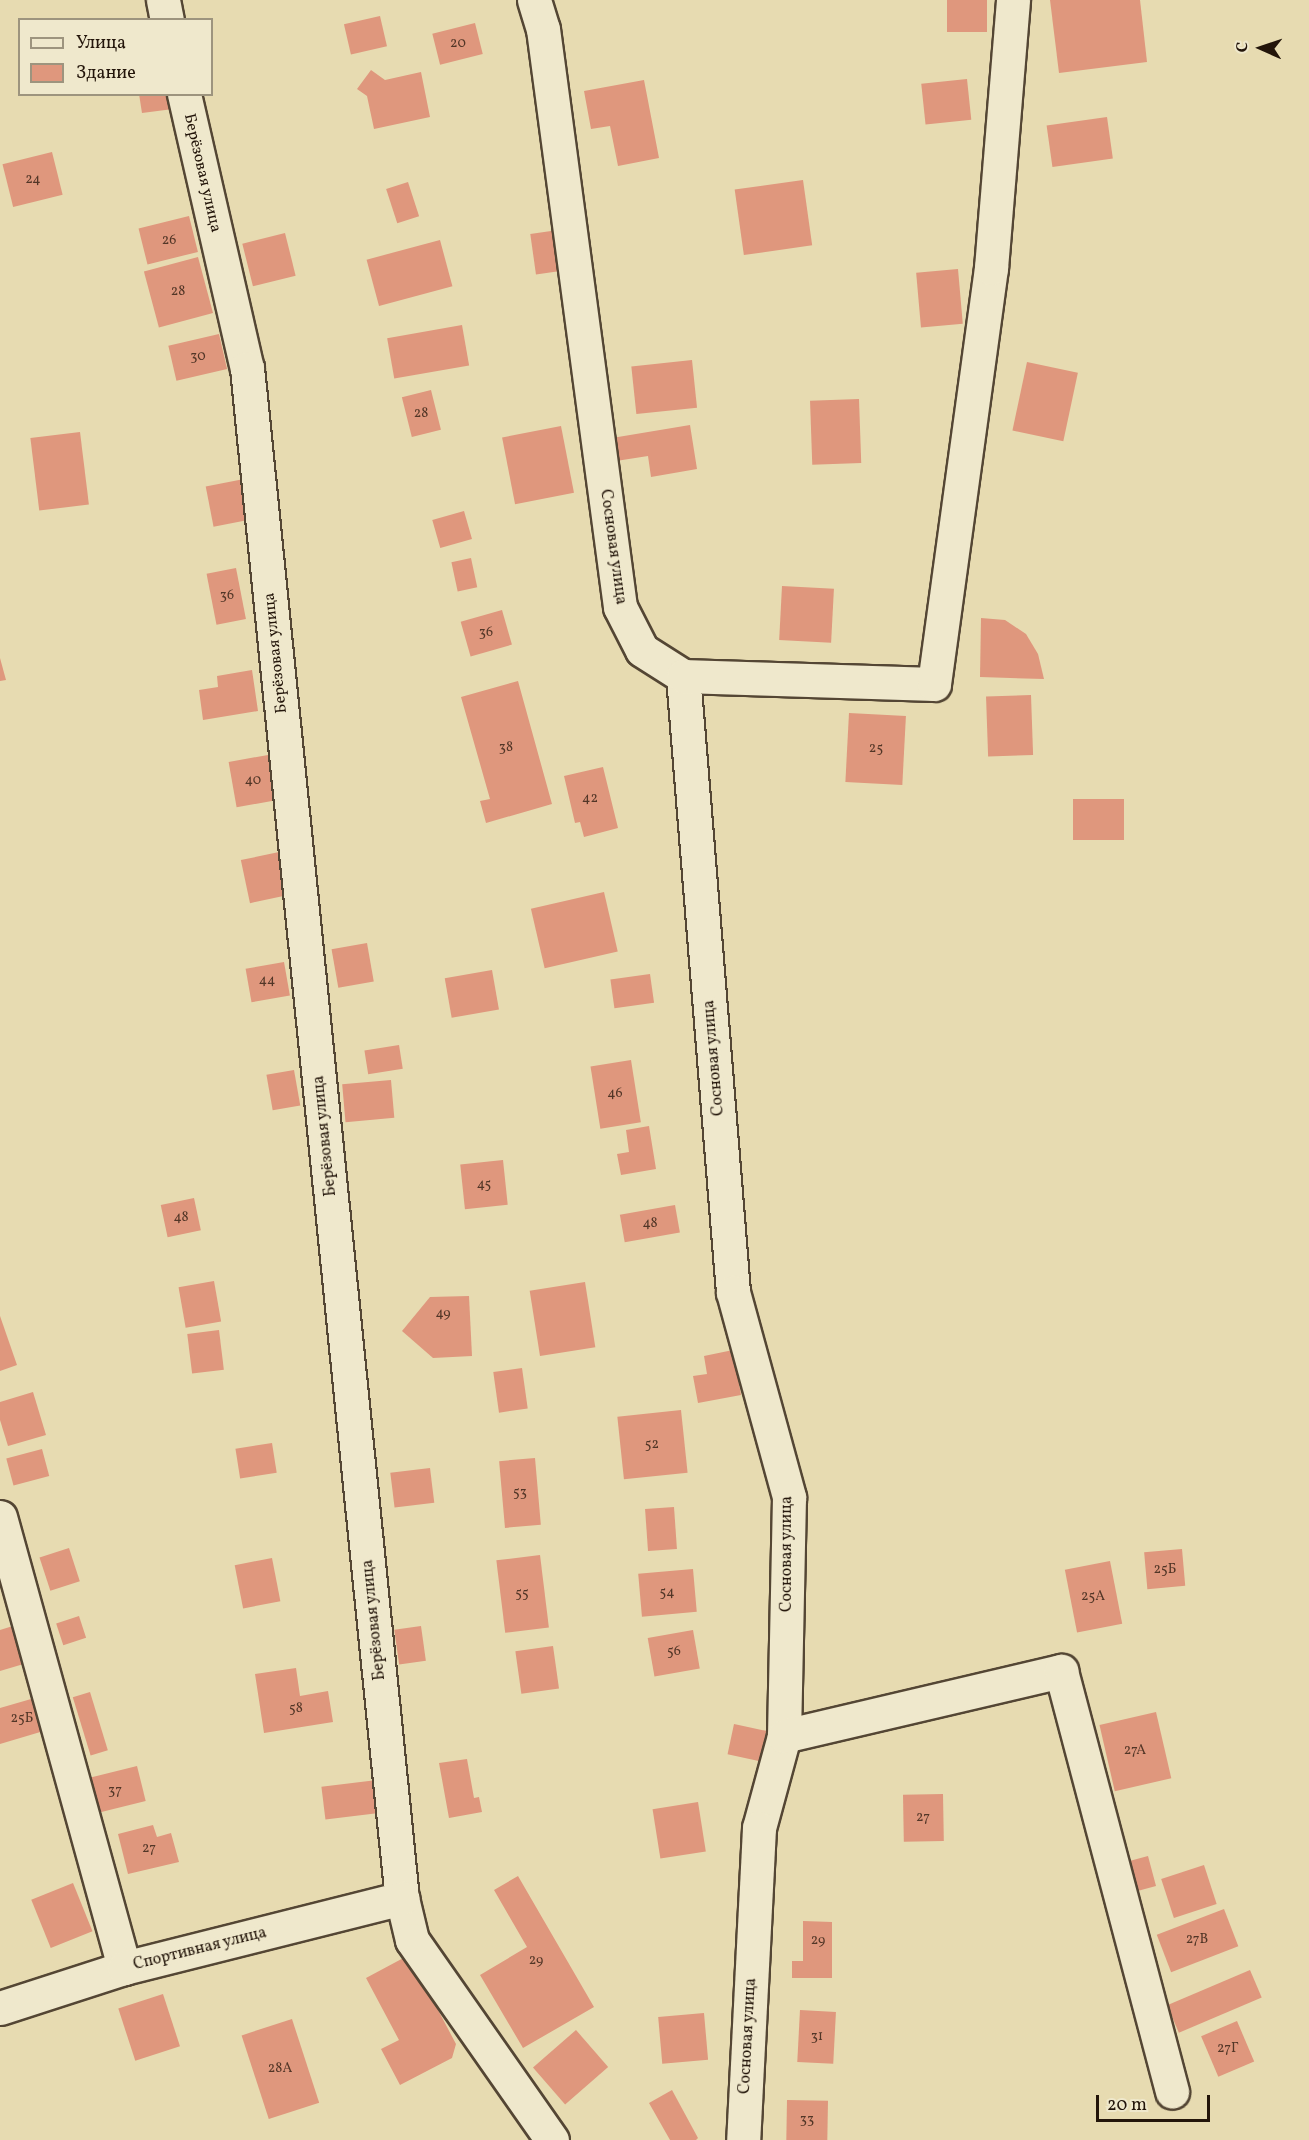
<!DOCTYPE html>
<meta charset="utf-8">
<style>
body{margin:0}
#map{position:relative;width:1309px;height:2140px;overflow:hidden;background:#e7dbb1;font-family:Vollkorn,serif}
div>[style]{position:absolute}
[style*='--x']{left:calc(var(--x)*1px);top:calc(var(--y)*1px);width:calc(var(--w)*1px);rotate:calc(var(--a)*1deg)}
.building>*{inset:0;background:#df977d;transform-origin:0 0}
.roads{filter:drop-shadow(2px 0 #544634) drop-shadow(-2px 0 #544634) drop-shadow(0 2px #544634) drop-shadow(0 -2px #544634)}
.street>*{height:33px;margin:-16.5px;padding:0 16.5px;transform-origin:16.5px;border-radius:16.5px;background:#efe8cc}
span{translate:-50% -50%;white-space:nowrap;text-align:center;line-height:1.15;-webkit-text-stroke:6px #efe8cc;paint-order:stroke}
.number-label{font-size:14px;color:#523627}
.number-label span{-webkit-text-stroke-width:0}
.street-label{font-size:16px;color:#23150a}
.legend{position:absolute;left:18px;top:18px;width:195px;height:78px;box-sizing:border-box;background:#efe8cc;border:2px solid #9d947e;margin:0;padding:8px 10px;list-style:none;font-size:18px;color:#23150a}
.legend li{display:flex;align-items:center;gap:12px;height:30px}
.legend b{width:30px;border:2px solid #9d947e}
.north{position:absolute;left:1231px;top:18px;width:60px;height:60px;-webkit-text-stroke:4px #efe8cc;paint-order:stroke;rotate:273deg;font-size:16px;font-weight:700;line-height:24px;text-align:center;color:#23150a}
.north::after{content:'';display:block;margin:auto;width:21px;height:27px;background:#23150a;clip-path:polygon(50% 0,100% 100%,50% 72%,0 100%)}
.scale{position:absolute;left:1096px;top:2095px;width:114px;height:27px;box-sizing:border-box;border:3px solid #23150a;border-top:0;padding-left:8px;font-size:18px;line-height:21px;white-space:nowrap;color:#23150a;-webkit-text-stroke:4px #efe8cc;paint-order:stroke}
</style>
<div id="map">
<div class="building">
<i style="left:947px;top:0;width:40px;height:32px"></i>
<i style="clip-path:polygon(1050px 0,1140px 0,1147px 62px,1059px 73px)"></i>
<i style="left:380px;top:16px;width:31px;height:37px;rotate:77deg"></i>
<i style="left:475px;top:23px;width:32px;height:44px;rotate:76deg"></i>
<i style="clip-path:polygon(371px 70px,385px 80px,421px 72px,430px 117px,374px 129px,367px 96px,357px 89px)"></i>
<i style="left:967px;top:79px;width:41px;height:46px;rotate:84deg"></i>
<i style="clip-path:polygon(644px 80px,659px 158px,618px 166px,610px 126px,591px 129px,584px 91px)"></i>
<i style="clip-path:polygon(139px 94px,171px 94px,173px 109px,142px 113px)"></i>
<i style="left:1107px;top:117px;width:42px;height:61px;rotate:82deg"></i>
<i style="left:52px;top:152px;width:44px;height:51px;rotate:76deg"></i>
<i style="left:803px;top:180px;width:66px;height:69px;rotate:82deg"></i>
<i style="left:408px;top:182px;width:36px;height:23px;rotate:72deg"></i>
<i style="left:189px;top:216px;width:37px;height:52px;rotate:76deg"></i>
<i style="left:558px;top:230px;width:41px;height:28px;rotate:82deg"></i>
<i style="left:285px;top:233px;width:44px;height:44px;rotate:76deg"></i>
<i style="left:440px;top:240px;width:48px;height:76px;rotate:75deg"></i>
<i style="left:198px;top:257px;width:58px;height:56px;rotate:75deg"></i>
<i style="left:958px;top:269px;width:55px;height:42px;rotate:85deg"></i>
<i style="left:462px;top:325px;width:41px;height:76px;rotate:80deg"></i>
<i style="left:219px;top:334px;width:36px;height:52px;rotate:77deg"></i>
<i style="left:692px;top:360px;width:48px;height:61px;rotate:84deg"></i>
<i style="left:1027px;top:362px;width:52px;height:70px;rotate:12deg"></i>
<i style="left:431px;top:390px;width:41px;height:30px;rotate:76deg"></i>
<i style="left:859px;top:399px;width:64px;height:49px;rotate:88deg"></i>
<i style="clip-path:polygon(690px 425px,697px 469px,651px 477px,648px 456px,616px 461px,612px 438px)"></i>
<i style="left:561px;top:426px;width:68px;height:60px;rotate:79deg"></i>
<i style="left:80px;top:432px;width:73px;height:50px;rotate:83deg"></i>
<i style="left:244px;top:479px;width:41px;height:39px;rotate:79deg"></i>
<i style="left:464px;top:511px;width:29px;height:33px;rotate:74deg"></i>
<i style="left:471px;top:558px;width:30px;height:20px;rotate:78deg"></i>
<i style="left:236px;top:568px;width:52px;height:30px;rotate:79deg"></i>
<i style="left:782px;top:586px;width:52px;height:54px;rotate:3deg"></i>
<i style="left:502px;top:610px;width:36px;height:43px;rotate:74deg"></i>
<i style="clip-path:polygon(981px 618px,1005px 620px,1026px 634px,1038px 654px,1044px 679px,980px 677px)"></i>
<i style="clip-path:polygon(0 658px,6px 680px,0 681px)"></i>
<i style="clip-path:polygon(252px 670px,258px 711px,203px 720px,199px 690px,218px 687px,217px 676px)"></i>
<i style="clip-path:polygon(518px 681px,552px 804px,486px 823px,480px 801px,490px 799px,461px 697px)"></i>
<i style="left:1031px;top:695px;width:60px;height:45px;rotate:88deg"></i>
<i style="left:849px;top:713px;width:57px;height:69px;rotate:3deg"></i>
<i style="left:268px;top:755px;width:46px;height:40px;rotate:80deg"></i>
<i style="clip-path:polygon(603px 767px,618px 828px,584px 837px,580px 822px,575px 823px,564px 776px)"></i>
<i style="left:1073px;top:799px;width:51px;height:41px"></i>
<i style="left:279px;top:852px;width:44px;height:39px;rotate:78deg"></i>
<i style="left:604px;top:892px;width:61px;height:75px;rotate:77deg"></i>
<i style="left:367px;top:943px;width:39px;height:36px;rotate:80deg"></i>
<i style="left:284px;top:962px;width:34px;height:39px;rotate:80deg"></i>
<i style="left:492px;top:970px;width:40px;height:48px;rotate:80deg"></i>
<i style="left:650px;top:974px;width:29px;height:40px;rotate:82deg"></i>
<i style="left:399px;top:1045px;width:24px;height:35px;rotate:81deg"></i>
<i style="left:631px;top:1060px;width:63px;height:41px;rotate:81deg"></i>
<i style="left:294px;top:1070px;width:36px;height:28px;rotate:80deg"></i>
<i style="left:391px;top:1080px;width:38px;height:49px;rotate:85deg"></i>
<i style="clip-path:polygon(649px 1126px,656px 1169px,621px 1175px,617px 1154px,629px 1152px,626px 1130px)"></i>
<i style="left:503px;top:1160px;width:45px;height:43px;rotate:84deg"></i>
<i style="left:194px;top:1198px;width:33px;height:34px;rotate:78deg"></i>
<i style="left:675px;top:1205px;width:28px;height:56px;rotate:80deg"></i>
<i style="left:214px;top:1281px;width:41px;height:36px;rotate:80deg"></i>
<i style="left:585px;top:1282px;width:66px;height:56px;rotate:81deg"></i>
<i style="clip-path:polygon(469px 1296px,472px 1356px,433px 1358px,402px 1331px,430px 1297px)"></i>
<i style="clip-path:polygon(0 1316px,17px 1365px,0 1371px)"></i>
<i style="left:219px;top:1330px;width:40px;height:32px;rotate:83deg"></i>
<i style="clip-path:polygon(733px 1350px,741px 1395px,698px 1403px,693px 1376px,707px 1374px,704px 1356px)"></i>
<i style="left:522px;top:1368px;width:41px;height:29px;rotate:82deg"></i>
<i style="clip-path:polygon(33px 1392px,46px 1435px,8px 1446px,0 1420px,0 1402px)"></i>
<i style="left:681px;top:1410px;width:63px;height:64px;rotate:84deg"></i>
<i style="left:272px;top:1443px;width:30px;height:37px;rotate:81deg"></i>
<i style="left:42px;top:1449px;width:28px;height:37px;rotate:75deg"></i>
<i style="left:535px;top:1458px;width:67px;height:36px;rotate:85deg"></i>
<i style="left:430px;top:1468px;width:35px;height:40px;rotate:83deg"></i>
<i style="left:674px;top:1507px;width:42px;height:29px;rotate:86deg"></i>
<i style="left:69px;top:1548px;width:35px;height:31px;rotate:72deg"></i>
<i style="left:1182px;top:1549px;width:37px;height:38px;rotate:85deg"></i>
<i style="left:540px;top:1555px;width:73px;height:44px;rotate:83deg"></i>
<i style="left:272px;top:1558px;width:44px;height:38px;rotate:79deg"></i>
<i style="left:1110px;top:1561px;width:64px;height:46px;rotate:79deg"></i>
<i style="left:693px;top:1569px;width:43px;height:55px;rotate:85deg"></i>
<i style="left:79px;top:1616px;width:23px;height:24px;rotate:72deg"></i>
<i style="clip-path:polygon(16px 1625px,27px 1663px,0 1671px,0 1630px)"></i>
<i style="left:421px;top:1626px;width:35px;height:27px;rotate:82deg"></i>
<i style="left:693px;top:1630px;width:39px;height:46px;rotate:80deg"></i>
<i style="left:553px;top:1646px;width:43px;height:38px;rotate:82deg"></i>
<i style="clip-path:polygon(296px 1668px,300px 1696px,328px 1691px,333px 1722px,264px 1733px,255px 1674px)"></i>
<i style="left:90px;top:1692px;width:61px;height:18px;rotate:73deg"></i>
<i style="clip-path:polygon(38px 1697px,47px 1730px,0 1744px,0 1708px)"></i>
<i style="left:1156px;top:1712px;width:68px;height:58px;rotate:77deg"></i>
<i style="left:734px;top:1724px;width:33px;height:31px;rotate:12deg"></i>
<i style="clip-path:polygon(467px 1759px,474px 1798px,479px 1797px,482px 1812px,449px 1818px,439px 1763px)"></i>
<i style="left:137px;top:1766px;width:36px;height:54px;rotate:76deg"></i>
<i style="left:377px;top:1780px;width:33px;height:56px;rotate:83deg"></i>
<i style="left:943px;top:1794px;width:47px;height:40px;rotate:89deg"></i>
<i style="left:698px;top:1802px;width:50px;height:46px;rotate:81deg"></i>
<i style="clip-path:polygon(153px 1825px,157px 1837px,171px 1833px,179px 1862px,128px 1874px,118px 1834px)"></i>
<i style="left:1148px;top:1856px;width:31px;height:24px;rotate:75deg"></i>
<i style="left:1204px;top:1865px;width:41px;height:45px;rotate:72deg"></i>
<i style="clip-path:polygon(518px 1876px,594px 2007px,523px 2048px,480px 1975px,527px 1947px,494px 1890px)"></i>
<i style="left:73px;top:1883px;width:52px;height:45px;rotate:68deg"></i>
<i style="left:1224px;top:1909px;width:40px;height:72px;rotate:69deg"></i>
<i style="clip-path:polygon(803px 1921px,832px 1922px,832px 1978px,792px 1978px,792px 1961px,803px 1961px)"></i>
<i style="clip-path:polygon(409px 1955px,456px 2044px,452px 2058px,400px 2085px,381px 2049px,399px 2040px,366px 1978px)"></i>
<i style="left:1250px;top:1970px;width:30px;height:90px;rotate:67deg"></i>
<i style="left:163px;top:1994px;width:55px;height:47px;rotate:72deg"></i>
<i style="left:800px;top:2010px;width:36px;height:52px;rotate:3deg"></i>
<i style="left:704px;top:2013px;width:47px;height:46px;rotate:85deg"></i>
<i style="left:292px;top:2019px;width:88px;height:53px;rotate:72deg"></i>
<i style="left:1237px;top:2021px;width:44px;height:39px;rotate:67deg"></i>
<i style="left:576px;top:2030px;width:49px;height:57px;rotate:49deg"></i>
<i style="clip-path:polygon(672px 2090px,698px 2138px,696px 2140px,670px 2140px,649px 2103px)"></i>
<i style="left:787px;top:2100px;width:41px;height:40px;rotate:1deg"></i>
</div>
<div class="roads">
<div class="street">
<i style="--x:163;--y:0;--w:20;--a:79"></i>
<i style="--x:534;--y:0;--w:30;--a:73"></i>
<i style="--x:543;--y:29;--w:583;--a:82.41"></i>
<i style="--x:620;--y:607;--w:48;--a:62.9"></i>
<i style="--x:642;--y:650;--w:49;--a:32.4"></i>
<i style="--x:683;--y:676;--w:618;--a:85.36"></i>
<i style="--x:733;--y:1292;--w:213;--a:74.7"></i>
<i style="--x:789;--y:1497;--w:239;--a:91.2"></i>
<i style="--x:784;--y:1736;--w:95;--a:105.2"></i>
<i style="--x:759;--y:1828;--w:312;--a:92.9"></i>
<i style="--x:184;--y:94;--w:281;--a:77.1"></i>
<i style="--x:247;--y:368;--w:1538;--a:84.22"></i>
<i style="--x:402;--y:1898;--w:43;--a:76.6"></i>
<i style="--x:412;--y:1940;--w:244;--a:55"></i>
<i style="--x:683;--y:676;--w:251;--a:1.8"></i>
<i style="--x:934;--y:684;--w:420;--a:-82.2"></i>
<i style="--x:991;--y:268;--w:269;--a:-85.3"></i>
<i style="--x:0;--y:1517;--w:468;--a:74.6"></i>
<i style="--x:784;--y:1736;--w:285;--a:-13.2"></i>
<i style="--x:1061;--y:1671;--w:435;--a:75.2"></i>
<i style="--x:0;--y:2008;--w:130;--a:-17.9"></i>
<i style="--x:124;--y:1968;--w:287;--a:-14.1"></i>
</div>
</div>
<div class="number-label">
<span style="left:458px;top:44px">20</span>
<span style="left:33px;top:180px">24</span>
<span style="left:169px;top:241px">26</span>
<span style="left:178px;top:292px">28</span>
<span style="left:198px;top:357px">30</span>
<span style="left:421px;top:414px">28</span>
<span style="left:227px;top:596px">36</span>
<span style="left:486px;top:633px">36</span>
<span style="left:506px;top:748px">38</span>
<span style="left:876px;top:749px">25</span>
<span style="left:253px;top:781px">40</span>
<span style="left:590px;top:799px">42</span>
<span style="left:267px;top:981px">44</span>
<span style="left:615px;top:1094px">46</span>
<span style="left:484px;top:1185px">45</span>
<span style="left:181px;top:1218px">48</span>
<span style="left:650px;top:1224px">48</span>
<span style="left:443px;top:1314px">49</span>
<span style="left:652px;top:1445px">52</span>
<span style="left:520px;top:1493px">53</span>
<span style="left:1165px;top:1570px">25Б</span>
<span style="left:667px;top:1593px">54</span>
<span style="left:522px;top:1594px">55</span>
<span style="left:1093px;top:1597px">25А</span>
<span style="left:674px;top:1652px">56</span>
<span style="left:296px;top:1709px">58</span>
<span style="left:22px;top:1719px">25Б</span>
<span style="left:1135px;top:1751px">27А</span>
<span style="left:115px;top:1791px">37</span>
<span style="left:923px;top:1818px">27</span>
<span style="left:149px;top:1849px">27</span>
<span style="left:1197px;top:1940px">27В</span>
<span style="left:818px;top:1941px">29</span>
<span style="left:536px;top:1961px">29</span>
<span style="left:817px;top:2037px">31</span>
<span style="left:1228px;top:2049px">27Г</span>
<span style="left:280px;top:2069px">28А</span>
<span style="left:807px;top:2120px">33</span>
</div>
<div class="street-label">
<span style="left:202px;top:173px;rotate:77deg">Берёзовая улица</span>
<span style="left:613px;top:547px;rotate:82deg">Сосновая улица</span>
<span style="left:276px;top:653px;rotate:-96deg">Берёзовая улица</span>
<span style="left:714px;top:1058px;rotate:-95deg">Сосновая улица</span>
<span style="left:325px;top:1136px;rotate:-96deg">Берёзовая улица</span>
<span style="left:787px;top:1554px;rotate:-90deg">Сосновая улица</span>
<span style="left:374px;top:1620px;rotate:-96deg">Берёзовая улица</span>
<span style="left:200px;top:1949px;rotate:-14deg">Спортивная улица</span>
<span style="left:748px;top:2036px;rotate:-87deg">Сосновая улица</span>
</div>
<ul class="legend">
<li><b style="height:8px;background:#efe8cc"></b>Улица</li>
<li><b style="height:16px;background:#df977d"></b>Здание</li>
</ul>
<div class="north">С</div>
<div class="scale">20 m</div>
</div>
